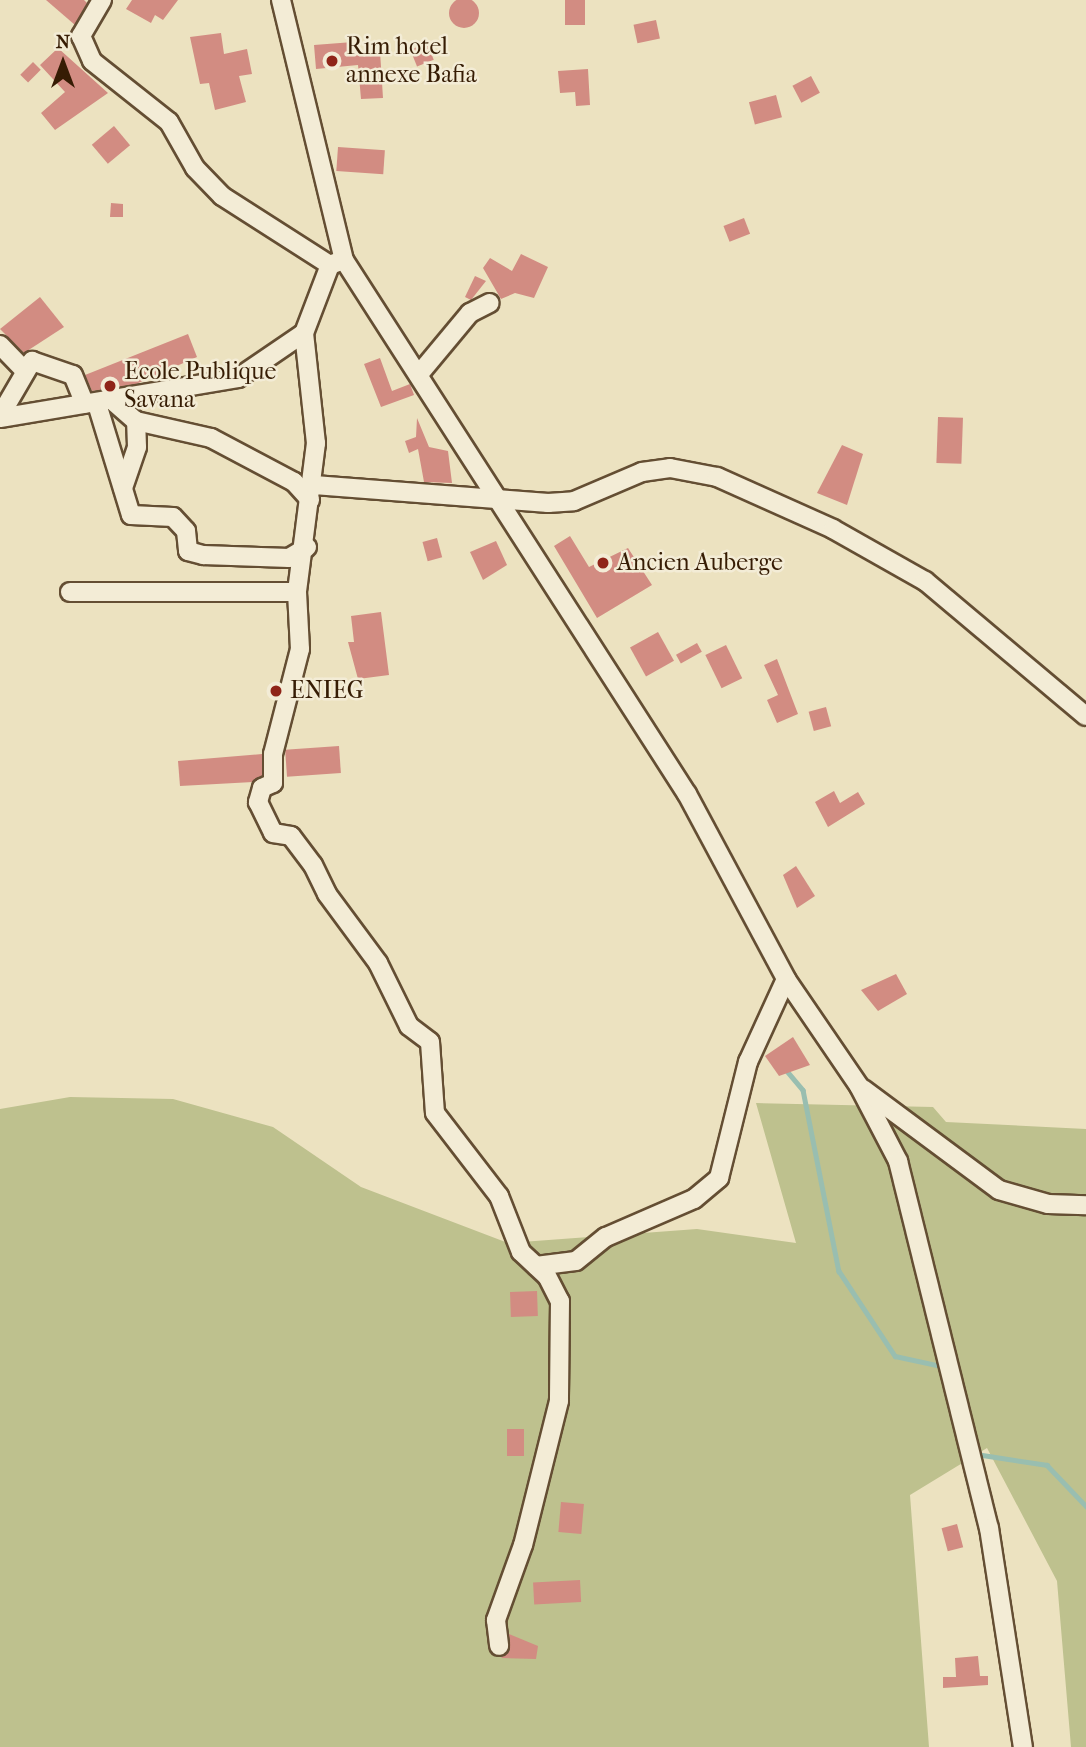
<!DOCTYPE html>
<style>
body{margin:0}
#map{position:relative;width:1086px;height:1747px;overflow:hidden;background:#ece2c0;font-family:"IM FELL French Canon",serif}
div>[style]{position:absolute}
[style*='--x']{left:calc(var(--x)*1px);top:calc(var(--y)*1px);width:calc(var(--w)*1px);rotate:calc(var(--a)*1deg)}
.green>*{inset:0;background:#bec18e}
.stream>*{height:4.5px;margin:-2.25px;padding:0 2.25px;transform-origin:2.25px;border-radius:2.25px;background:#99beb0}
.building>*{inset:0;background:#d28c82;transform-origin:0 0}
.round{border-radius:50%}
.roads{filter:drop-shadow(2px 0 #644e33) drop-shadow(-2px 0 #644e33) drop-shadow(0 2px #644e33) drop-shadow(0 -2px #644e33)}
.minor>*{height:18px;margin:-9px;padding:0 9px;transform-origin:9px;border-radius:9px;background:#f3ecd6}
.dots>*{width:19px;height:19px;translate:-50% -50%;box-sizing:border-box;border:4px solid #f3ecd6;border-radius:50%}
span{translate:-50% -50%;white-space:nowrap;text-align:center;line-height:1.15;-webkit-text-stroke:5px #f3ecd6;paint-order:stroke}
.poi-label{font-size:24px;color:#361c04}
.left{translate:0 -50%;text-align:left}
.north{position:absolute;left:28px;top:28px;width:70px;height:70px;-webkit-text-stroke:5px #f3ecd6;paint-order:stroke;rotate:0deg;font-size:19px;font-weight:700;line-height:28px;text-align:center;color:#361c04}
.north::after{content:'';display:block;margin:auto;width:24px;height:32px;background:#361c04;clip-path:polygon(50% 0,100% 100%,50% 72%,0 100%)}
</style>
<div id="map">
<div class="green">
<i style="clip-path:polygon(70px 1097px,173px 1099px,273px 1127px,361px 1187px,508px 1243px,697px 1229px,796px 1243px,756px 1103px,933px 1107px,946px 1122px,1086px 1129px,1086px 1747px,1071px 1747px,1057px 1581px,987px 1448px,910px 1495px,929px 1747px,0 1747px,0 1109px)"></i>
</div>
<div class="stream">
<i style="--x:787;--y:1071;--w:25;--a:50"></i>
<i style="--x:803;--y:1090;--w:185;--a:78.8"></i>
<i style="--x:839;--y:1271;--w:102;--a:56.6"></i>
<i style="--x:895;--y:1356;--w:52;--a:12.2"></i>
<i style="--x:976;--y:1454;--w:72;--a:8.8"></i>
<i style="--x:1047;--y:1465;--w:57;--a:46.4"></i>
</div>
<div class="building">
<i class="round" style="left:449px;top:-2px;width:30px;height:30px"></i>
<i style="clip-path:polygon(46px 0,84px 0,87px 3px,75px 25px)"></i>
<i style="clip-path:polygon(132px 0,178px 0,163px 20px,155px 15px,151px 23px,126px 9px)"></i>
<i style="left:565px;top:0;width:20px;height:25px"></i>
<i style="left:656px;top:20px;width:19px;height:23px;rotate:78deg"></i>
<i style="clip-path:polygon(221px 33px,224px 54px,247px 49px,252px 74px,239px 76px,246px 102px,215px 110px,209px 83px,200px 84px,190px 37px)"></i>
<i style="clip-path:polygon(353px 42px,354px 52px,380px 51px,383px 98px,361px 99px,358px 65px,316px 69px,314px 45px)"></i>
<i style="left:427px;top:43px;width:18px;height:18px;rotate:68deg"></i>
<i style="clip-path:polygon(58px 48px,108px 93px,55px 130px,41px 113px,65px 92px,40px 65px)"></i>
<i style="left:33px;top:62px;width:11px;height:18px;rotate:45deg"></i>
<i style="clip-path:polygon(588px 69px,590px 105px,576px 106px,575px 92px,560px 93px,558px 71px)"></i>
<i style="left:811px;top:76px;width:19px;height:21px;rotate:62deg"></i>
<i style="left:776px;top:95px;width:23px;height:28px;rotate:75deg"></i>
<i style="left:114px;top:126px;width:25px;height:29px;rotate:50deg"></i>
<i style="left:338px;top:147px;width:47px;height:24px;rotate:4deg"></i>
<i style="clip-path:polygon(111px 203px,123px 204px,123px 217px,110px 217px)"></i>
<i style="left:744px;top:218px;width:17px;height:22px;rotate:69deg"></i>
<i style="clip-path:polygon(521px 254px,548px 267px,534px 298px,515px 293px,501px 299px,483px 268px,490px 258px,512px 271px)"></i>
<i style="clip-path:polygon(475px 276px,486px 281px,471px 300px,465px 297px)"></i>
<i style="clip-path:polygon(40px 297px,64px 327px,24px 353px,0 329px)"></i>
<i style="clip-path:polygon(188px 334px,197px 357px,136px 384px,92px 391px,85px 375px)"></i>
<i style="clip-path:polygon(380px 358px,392px 391px,410px 384px,414px 395px,381px 407px,364px 364px)"></i>
<i style="left:938px;top:417px;width:25px;height:46px;rotate:2deg"></i>
<i style="clip-path:polygon(417px 418px,429px 447px,448px 451px,452px 483px,424px 482px,418px 449px,409px 453px,405px 441px,416px 437px)"></i>
<i style="clip-path:polygon(842px 445px,863px 454px,847px 505px,817px 493px)"></i>
<i style="clip-path:polygon(570px 536px,589px 567px,628px 548px,652px 585px,597px 618px,554px 546px)"></i>
<i style="left:437px;top:538px;width:20px;height:15px;rotate:75deg"></i>
<i style="clip-path:polygon(496px 541px,507px 565px,483px 580px,470px 552px)"></i>
<i style="clip-path:polygon(381px 612px,389px 675px,358px 679px,348px 642px,354px 642px,351px 616px)"></i>
<i style="left:658px;top:632px;width:33px;height:32px;rotate:61deg"></i>
<i style="left:697px;top:643px;width:10px;height:24px;rotate:61deg"></i>
<i style="left:726px;top:645px;width:37px;height:23px;rotate:64deg"></i>
<i style="clip-path:polygon(777px 659px,798px 714px,777px 723px,767px 700px,778px 695px,764px 665px)"></i>
<i style="left:826px;top:707px;width:20px;height:18px;rotate:75deg"></i>
<i style="left:339px;top:746px;width:27px;height:54px;rotate:86deg"></i>
<i style="clip-path:polygon(262px 754px,262px 776px,253px 782px,180px 786px,178px 761px)"></i>
<i style="clip-path:polygon(834px 791px,840px 803px,858px 792px,865px 804px,828px 827px,815px 802px)"></i>
<i style="clip-path:polygon(796px 866px,815px 896px,797px 908px,783px 875px)"></i>
<i style="clip-path:polygon(896px 974px,907px 994px,878px 1011px,861px 990px)"></i>
<i style="clip-path:polygon(793px 1037px,810px 1065px,779px 1076px,765px 1056px)"></i>
<i style="left:537px;top:1291px;width:25px;height:27px;rotate:88deg"></i>
<i style="left:507px;top:1429px;width:17px;height:27px"></i>
<i style="left:561px;top:1502px;width:23px;height:30px;rotate:5deg"></i>
<i style="left:957px;top:1524px;width:24px;height:16px;rotate:75deg"></i>
<i style="left:580px;top:1580px;width:22px;height:47px;rotate:87deg"></i>
<i style="clip-path:polygon(509px 1634px,538px 1646px,536px 1659px,501px 1658px,510px 1650px)"></i>
<i style="clip-path:polygon(978px 1656px,980px 1676px,988px 1676px,988px 1685px,943px 1688px,943px 1677px,956px 1677px,955px 1658px)"></i>
</div>
<div class="roads">
<div class="minor">
<i style="--x:102;--y:0;--w:42;--a:120.3"></i>
<i style="--x:81;--y:36;--w:27;--a:66"></i>
<i style="--x:92;--y:61;--w:98;--a:38.4"></i>
<i style="--x:169;--y:122;--w:53;--a:60.5"></i>
<i style="--x:195;--y:168;--w:39;--a:46"></i>
<i style="--x:222;--y:196;--w:128;--a:32.6"></i>
<i style="--x:330;--y:265;--w:9;--a:-21"></i>
<i style="--x:281;--y:0;--w:268;--a:76.4"></i>
<i style="--x:344;--y:260;--w:635;--a:57.29"></i>
<i style="--x:687;--y:794;--w:210;--a:61.8"></i>
<i style="--x:786;--y:979;--w:130;--a:55.7"></i>
<i style="--x:859;--y:1086;--w:85;--a:62.5"></i>
<i style="--x:898;--y:1161;--w:378;--a:76.1"></i>
<i style="--x:989;--y:1528;--w:222;--a:81.2"></i>
<i style="--x:330;--y:265;--w:73;--a:110.9"></i>
<i style="--x:304;--y:333;--w:111;--a:83.8"></i>
<i style="--x:316;--y:443;--w:150;--a:97.3"></i>
<i style="--x:297;--y:592;--w:57;--a:87"></i>
<i style="--x:300;--y:649;--w:108;--a:104.4"></i>
<i style="--x:273;--y:754;--w:29;--a:90"></i>
<i style="--x:273;--y:783;--w:12;--a:156"></i>
<i style="--x:262;--y:788;--w:15;--a:106"></i>
<i style="--x:258;--y:802;--w:34;--a:64"></i>
<i style="--x:273;--y:833;--w:18;--a:9"></i>
<i style="--x:291;--y:836;--w:36;--a:53"></i>
<i style="--x:313;--y:865;--w:32;--a:64"></i>
<i style="--x:327;--y:894;--w:86;--a:53.5"></i>
<i style="--x:378;--y:963;--w:70;--a:63.8"></i>
<i style="--x:409;--y:1026;--w:26;--a:37"></i>
<i style="--x:430;--y:1042;--w:71;--a:86"></i>
<i style="--x:435;--y:1113;--w:105;--a:52.4"></i>
<i style="--x:499;--y:1196;--w:60;--a:68.6"></i>
<i style="--x:521;--y:1252;--w:35;--a:43"></i>
<i style="--x:547;--y:1276;--w:28;--a:63"></i>
<i style="--x:560;--y:1301;--w:100;--a:90.6"></i>
<i style="--x:559;--y:1401;--w:148;--a:104"></i>
<i style="--x:523;--y:1545;--w:80;--a:109.8"></i>
<i style="--x:496;--y:1620;--w:26;--a:83"></i>
<i style="--x:0;--y:345;--w:33;--a:46"></i>
<i style="--x:420;--y:373;--w:78;--a:-50.2"></i>
<i style="--x:470;--y:313;--w:22;--a:-27"></i>
<i style="--x:115;--y:403;--w:28;--a:41"></i>
<i style="--x:136;--y:421;--w:77;--a:12.8"></i>
<i style="--x:211;--y:438;--w:94;--a:27.9"></i>
<i style="--x:294;--y:482;--w:24;--a:48"></i>
<i style="--x:97;--y:404;--w:116;--a:73"></i>
<i style="--x:131;--y:515;--w:42;--a:2.7"></i>
<i style="--x:173;--y:517;--w:19;--a:47"></i>
<i style="--x:186;--y:531;--w:20;--a:84"></i>
<i style="--x:188;--y:551;--w:16;--a:15"></i>
<i style="--x:203;--y:555;--w:86;--a:2"></i>
<i style="--x:289;--y:558;--w:21;--a:-31"></i>
<i style="--x:0;--y:416;--w:64;--a:-59.8"></i>
<i style="--x:32;--y:361;--w:43;--a:18.9"></i>
<i style="--x:73;--y:375;--w:31;--a:68"></i>
<i style="--x:0;--y:418;--w:241;--a:-9.5"></i>
<i style="--x:238;--y:378;--w:80;--a:-34.3"></i>
<i style="--x:314;--y:485;--w:235;--a:4.4"></i>
<i style="--x:548;--y:503;--w:26;--a:-4"></i>
<i style="--x:574;--y:501;--w:74;--a:-23.1"></i>
<i style="--x:642;--y:472;--w:28;--a:-8"></i>
<i style="--x:670;--y:468;--w:48;--a:10.8"></i>
<i style="--x:717;--y:477;--w:127;--a:24.1"></i>
<i style="--x:833;--y:529;--w:106;--a:29.5"></i>
<i style="--x:925;--y:581;--w:210;--a:40"></i>
<i style="--x:123;--y:488;--w:43;--a:-71.1"></i>
<i style="--x:137;--y:447;--w:26;--a:-92"></i>
<i style="--x:70;--y:592;--w:227;--a:0"></i>
<i style="--x:863;--y:1089;--w:169;--a:36.6"></i>
<i style="--x:999;--y:1190;--w:51;--a:15.9"></i>
<i style="--x:1048;--y:1204;--w:38;--a:2"></i>
<i style="--x:536;--y:1266;--w:40;--a:-7.1"></i>
<i style="--x:576;--y:1261;--w:38;--a:-39"></i>
<i style="--x:606;--y:1237;--w:96;--a:-23.4"></i>
<i style="--x:694;--y:1199;--w:33;--a:-40"></i>
<i style="--x:719;--y:1178;--w:120;--a:-76"></i>
<i style="--x:748;--y:1062;--w:91;--a:-65.4"></i>
</div>
</div>
<div class="dots">
<i style="left:332px;top:61px;background:#8f2418"></i>
<i style="left:110px;top:386px;background:#8f2418"></i>
<i style="left:603px;top:563px;background:#8f2418"></i>
<i style="left:276px;top:691px;background:#8f2418"></i>
</div>
<div class="poi-label">
<span class="left" style="left:346px;top:61px">Rim hotel<br>annexe Bafia</span>
<span class="left" style="left:124px;top:386px">Ecole Publique<br>Savana</span>
<span class="left" style="left:617px;top:563px">Ancien Auberge</span>
<span class="left" style="left:290px;top:691px">ENIEG</span>
</div>
<div class="north">N</div>
</div>
